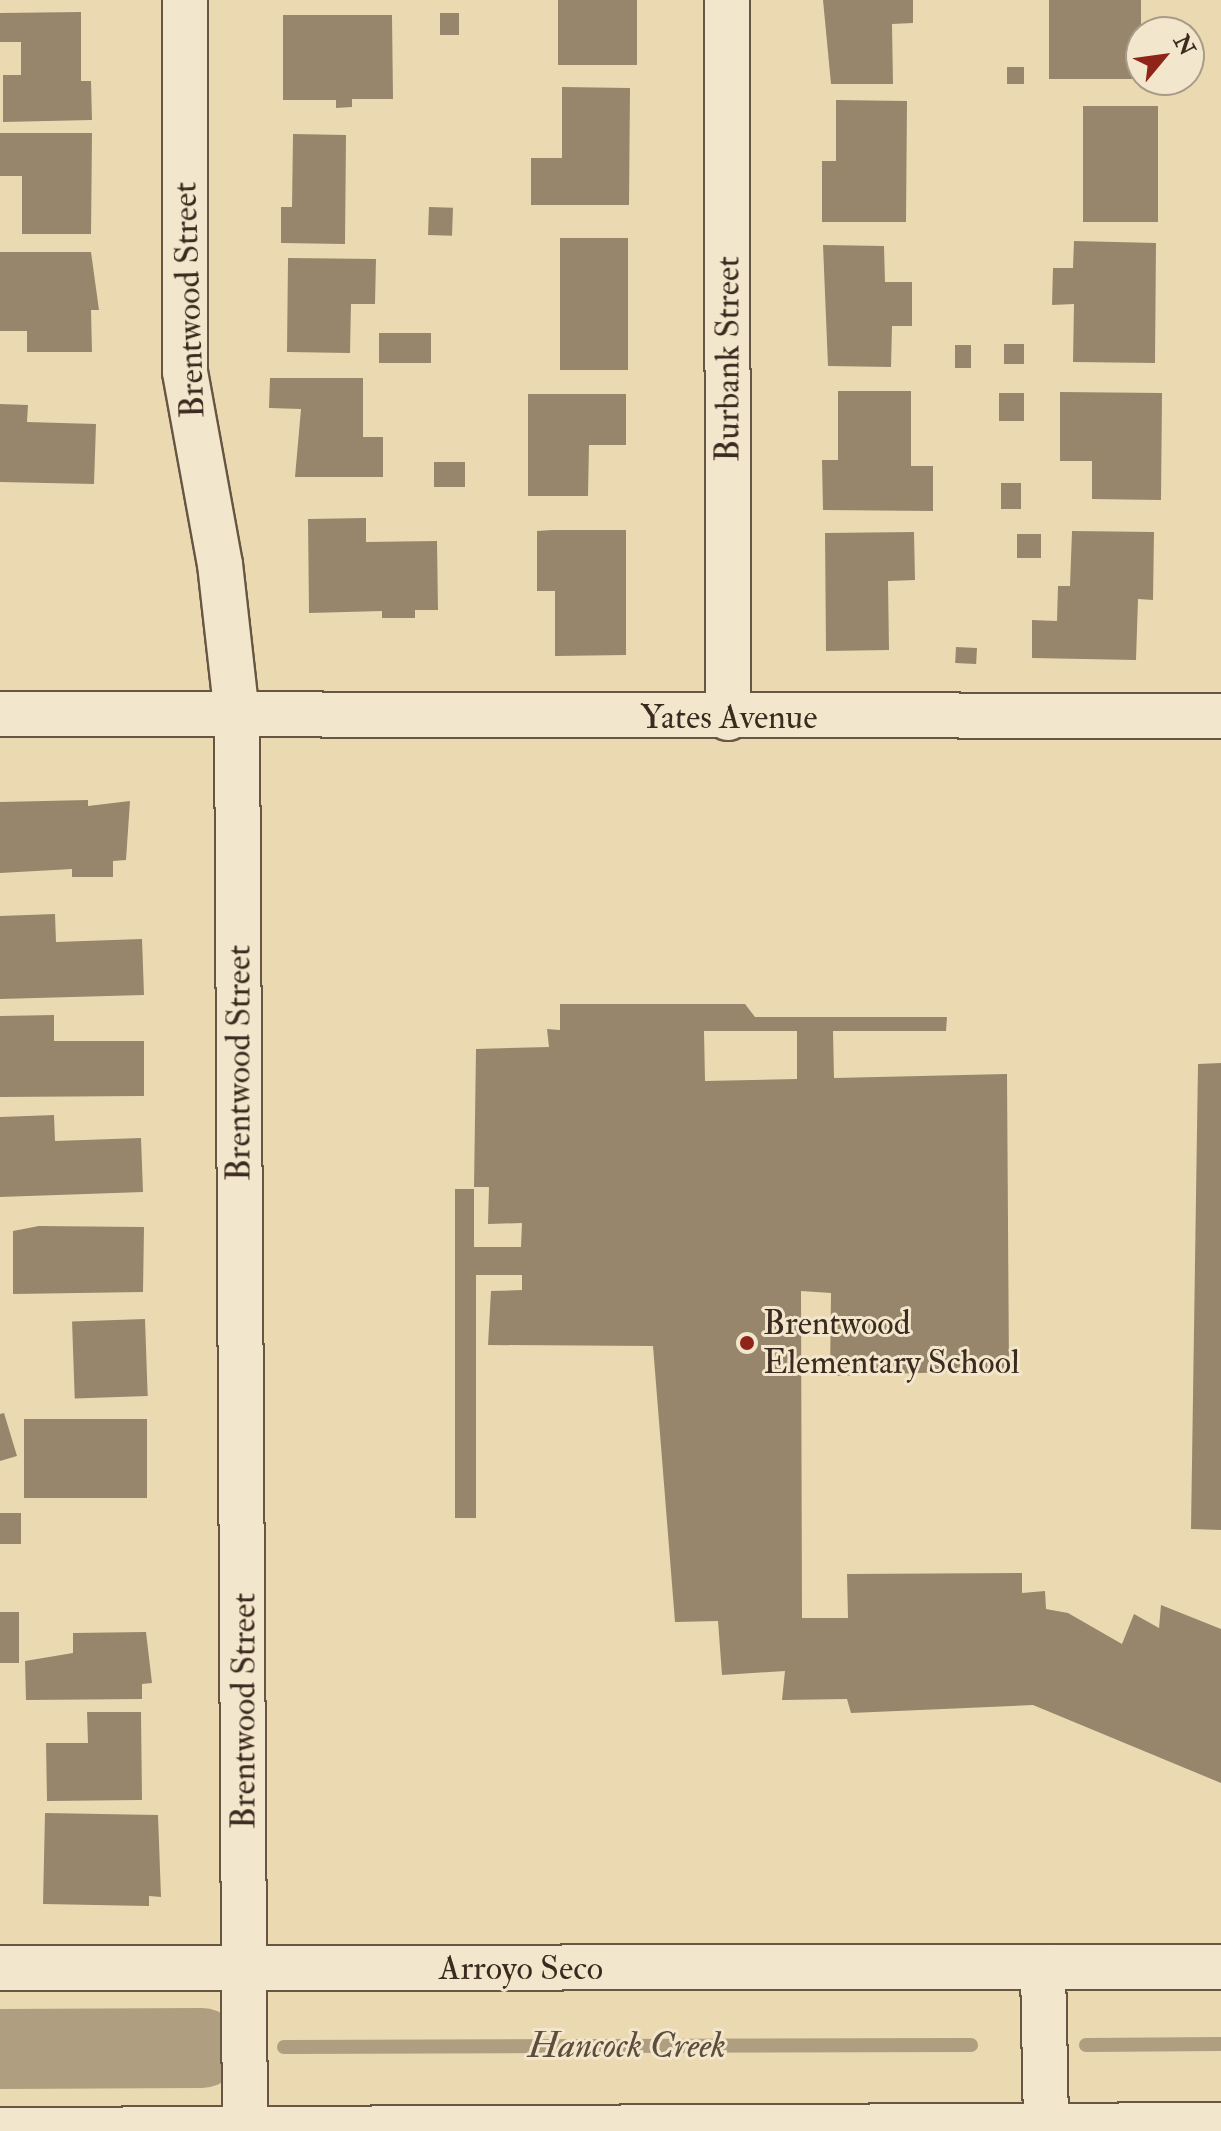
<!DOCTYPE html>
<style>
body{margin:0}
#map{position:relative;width:1221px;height:2131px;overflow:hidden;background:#ebdab1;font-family:"IM FELL Double Pica",serif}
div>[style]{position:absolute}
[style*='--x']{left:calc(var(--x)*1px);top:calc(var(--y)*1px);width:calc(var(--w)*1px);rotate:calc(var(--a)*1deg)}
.stream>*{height:14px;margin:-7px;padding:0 7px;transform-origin:7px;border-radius:7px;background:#af9e7f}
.river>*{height:80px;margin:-40px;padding:0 40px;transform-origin:40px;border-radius:40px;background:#af9e7f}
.building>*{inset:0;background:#97866b;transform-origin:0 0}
.roads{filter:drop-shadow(2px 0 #675644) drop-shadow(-2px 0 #675644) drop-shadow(0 2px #675644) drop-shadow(0 -2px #675644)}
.minor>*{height:44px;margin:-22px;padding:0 22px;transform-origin:22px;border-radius:22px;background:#f2e7cc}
.dots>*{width:22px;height:22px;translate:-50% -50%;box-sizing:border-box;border:4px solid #f2e7cc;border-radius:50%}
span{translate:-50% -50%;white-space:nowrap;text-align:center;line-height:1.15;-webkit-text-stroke:6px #f2e7cc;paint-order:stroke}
.street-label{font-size:34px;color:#3b2a1f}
.poi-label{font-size:34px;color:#3b2a1f}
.left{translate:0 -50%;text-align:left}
.water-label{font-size:36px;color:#5e4d3c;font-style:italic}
.north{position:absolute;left:1125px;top:16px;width:80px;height:80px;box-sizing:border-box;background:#f2e7cc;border:2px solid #a99b87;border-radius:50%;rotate:61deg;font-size:22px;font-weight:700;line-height:32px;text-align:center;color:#3b2a1f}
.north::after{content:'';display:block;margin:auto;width:28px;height:36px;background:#8f2418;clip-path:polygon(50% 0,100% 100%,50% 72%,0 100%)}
</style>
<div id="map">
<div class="stream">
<i style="--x:1086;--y:2045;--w:135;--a:-0.4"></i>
<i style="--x:284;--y:2047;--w:687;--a:-0.17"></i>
</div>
<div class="river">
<i style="--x:0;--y:2049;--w:202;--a:-0.3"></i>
</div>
<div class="building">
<i style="left:558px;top:0;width:79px;height:65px"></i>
<i style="clip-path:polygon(823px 0,913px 0,913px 23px,892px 24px,893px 84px,831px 84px)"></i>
<i style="left:1049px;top:0;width:92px;height:79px"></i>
<i style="clip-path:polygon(81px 12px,81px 81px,91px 81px,92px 120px,3px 122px,3px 75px,21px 75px,21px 42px,0 42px,0 13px)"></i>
<i style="left:440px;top:13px;width:19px;height:22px"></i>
<i style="clip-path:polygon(283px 15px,392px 15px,393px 99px,352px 99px,352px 107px,336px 108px,336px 100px,283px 100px)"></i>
<i style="left:1007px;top:67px;width:17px;height:17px"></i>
<i style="clip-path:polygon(562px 87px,630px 88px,629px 205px,531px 205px,531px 158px,562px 158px)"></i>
<i style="clip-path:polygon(836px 100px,907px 101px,906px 222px,822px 222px,822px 161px,836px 161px)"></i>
<i style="left:1083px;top:106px;width:75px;height:116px"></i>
<i style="clip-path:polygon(0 133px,92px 133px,91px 234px,22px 234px,22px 176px,0 176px)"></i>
<i style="clip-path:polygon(293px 134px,346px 135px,345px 244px,281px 243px,281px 207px,292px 207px)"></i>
<i style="left:429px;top:207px;width:24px;height:28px;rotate:2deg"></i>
<i style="left:628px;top:238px;width:132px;height:68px;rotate:90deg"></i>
<i style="clip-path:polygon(1074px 241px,1156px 243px,1155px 363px,1073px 362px,1074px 304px,1052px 305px,1053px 268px,1073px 268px)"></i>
<i style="clip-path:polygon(823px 245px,884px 246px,885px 282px,912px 282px,912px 326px,892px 326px,891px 367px,828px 366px)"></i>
<i style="clip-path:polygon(0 252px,91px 252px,99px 310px,91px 310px,92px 352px,27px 352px,27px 331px,0 331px)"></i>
<i style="clip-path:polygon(288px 258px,376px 259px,375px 304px,351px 304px,350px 353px,287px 352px)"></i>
<i style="left:379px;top:333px;width:52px;height:30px"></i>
<i style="left:1004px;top:344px;width:20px;height:20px"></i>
<i style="left:971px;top:345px;width:23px;height:16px;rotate:90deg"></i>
<i style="clip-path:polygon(270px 378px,363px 378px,363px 437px,383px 437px,383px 477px,295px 477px,301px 409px,269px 408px)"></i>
<i style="clip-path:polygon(838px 391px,911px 391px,911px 466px,933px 466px,933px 511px,823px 510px,822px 460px,838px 460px)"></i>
<i style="clip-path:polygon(1060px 392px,1162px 393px,1161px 500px,1092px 499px,1092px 461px,1060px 461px)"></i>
<i style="left:999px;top:393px;width:25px;height:28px"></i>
<i style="clip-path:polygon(528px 394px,626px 394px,626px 445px,589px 445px,588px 496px,528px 496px)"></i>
<i style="clip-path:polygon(0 404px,28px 405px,27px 422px,96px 424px,94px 484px,0 482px)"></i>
<i style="left:465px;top:462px;width:25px;height:31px;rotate:90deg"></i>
<i style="left:1001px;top:483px;width:20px;height:26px"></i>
<i style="clip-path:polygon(366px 518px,366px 542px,437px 541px,438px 610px,415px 610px,415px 618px,382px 618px,382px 611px,309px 613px,308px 519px)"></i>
<i style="clip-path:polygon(552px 530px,626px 530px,626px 655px,555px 656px,555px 591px,537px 591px,537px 531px)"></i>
<i style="clip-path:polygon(1072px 531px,1154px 532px,1153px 600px,1138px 599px,1136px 660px,1032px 658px,1032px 620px,1057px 621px,1058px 586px,1070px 586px)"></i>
<i style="clip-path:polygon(914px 532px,915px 580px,888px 581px,889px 650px,826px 651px,825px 533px)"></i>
<i style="left:1017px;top:534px;width:24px;height:24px"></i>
<i style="left:956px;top:647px;width:21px;height:16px;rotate:3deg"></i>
<i style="clip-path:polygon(88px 800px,88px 806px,130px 801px,126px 860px,113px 861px,113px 877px,72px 877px,72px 869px,0 873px,0 802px)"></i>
<i style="clip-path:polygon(55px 914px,56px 942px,142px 939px,144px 995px,0 999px,0 916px)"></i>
<i style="clip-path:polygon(evenodd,560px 1004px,745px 1004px,755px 1017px,947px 1017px,946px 1031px,833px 1031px,834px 1078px,1007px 1074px,1009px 1370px,830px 1376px,831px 1293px,801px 1291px,802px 1618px,848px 1618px,847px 1574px,1022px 1573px,1022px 1593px,1045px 1591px,1046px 1609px,1068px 1613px,1122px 1644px,1134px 1614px,1159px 1628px,1161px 1605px,1221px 1629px,1221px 1783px,1033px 1705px,851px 1713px,847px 1699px,782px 1700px,785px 1671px,722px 1675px,718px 1621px,675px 1622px,653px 1346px,488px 1345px,491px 1291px,522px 1290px,522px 1275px,476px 1275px,476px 1518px,455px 1518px,455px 1189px,474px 1189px,474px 1247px,521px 1247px,522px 1223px,488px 1224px,489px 1187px,474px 1187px,476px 1049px,549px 1047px,547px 1029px,560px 1030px,560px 1004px,704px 1031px,797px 1031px,797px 1079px,705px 1081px,704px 1031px)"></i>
<i style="clip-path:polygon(54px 1015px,54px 1041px,144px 1041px,144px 1096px,0 1097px,0 1016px)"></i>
<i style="clip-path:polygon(1221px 1063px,1221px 1530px,1191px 1529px,1198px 1064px)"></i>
<i style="clip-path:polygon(54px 1115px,55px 1141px,141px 1138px,143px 1192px,0 1197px,0 1117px)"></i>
<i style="clip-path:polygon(39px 1226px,144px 1227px,143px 1292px,13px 1294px,13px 1231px)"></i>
<i style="left:145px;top:1319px;width:77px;height:73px;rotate:88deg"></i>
<i style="clip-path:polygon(4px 1413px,17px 1456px,0 1461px,0 1414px)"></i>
<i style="left:24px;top:1419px;width:123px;height:79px"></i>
<i style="left:0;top:1513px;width:21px;height:31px"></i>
<i style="left:0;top:1612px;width:19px;height:51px"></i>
<i style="clip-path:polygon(146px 1632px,152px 1683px,142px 1684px,142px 1699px,26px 1700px,25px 1661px,73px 1653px,73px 1633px)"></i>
<i style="clip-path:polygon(87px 1712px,141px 1712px,142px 1800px,47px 1801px,46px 1743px,88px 1743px)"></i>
<i style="clip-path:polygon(45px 1813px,158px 1815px,161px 1897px,149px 1896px,149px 1906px,43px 1904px)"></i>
</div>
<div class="roads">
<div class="minor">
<i style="--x:185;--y:0;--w:372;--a:90"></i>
<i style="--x:185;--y:372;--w:195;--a:79.7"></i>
<i style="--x:220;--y:564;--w:153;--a:83.6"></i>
<i style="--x:237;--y:716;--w:1415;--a:89.68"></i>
<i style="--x:727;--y:0;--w:718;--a:89.92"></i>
<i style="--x:0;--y:714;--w:1221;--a:0.09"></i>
<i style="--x:0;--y:1968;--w:1221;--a:-0.05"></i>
<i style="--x:1043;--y:1968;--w:156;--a:88.9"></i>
<i style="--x:0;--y:2130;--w:1221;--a:-0.23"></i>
</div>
</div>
<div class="dots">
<i style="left:747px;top:1343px;background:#8f2418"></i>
</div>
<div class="street-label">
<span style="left:189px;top:300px;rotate:-92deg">Brentwood Street</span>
<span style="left:728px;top:359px;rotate:-90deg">Burbank Street</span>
<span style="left:729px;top:718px">Yates Avenue</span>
<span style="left:239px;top:1063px;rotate:-90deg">Brentwood Street</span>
<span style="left:244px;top:1711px;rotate:-90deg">Brentwood Street</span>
<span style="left:521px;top:1969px">Arroyo Seco</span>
</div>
<div class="poi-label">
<span class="left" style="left:763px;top:1343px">Brentwood<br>Elementary School</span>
</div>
<div class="water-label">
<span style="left:627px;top:2046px">Hancock Creek</span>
</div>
<div class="north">N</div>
</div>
